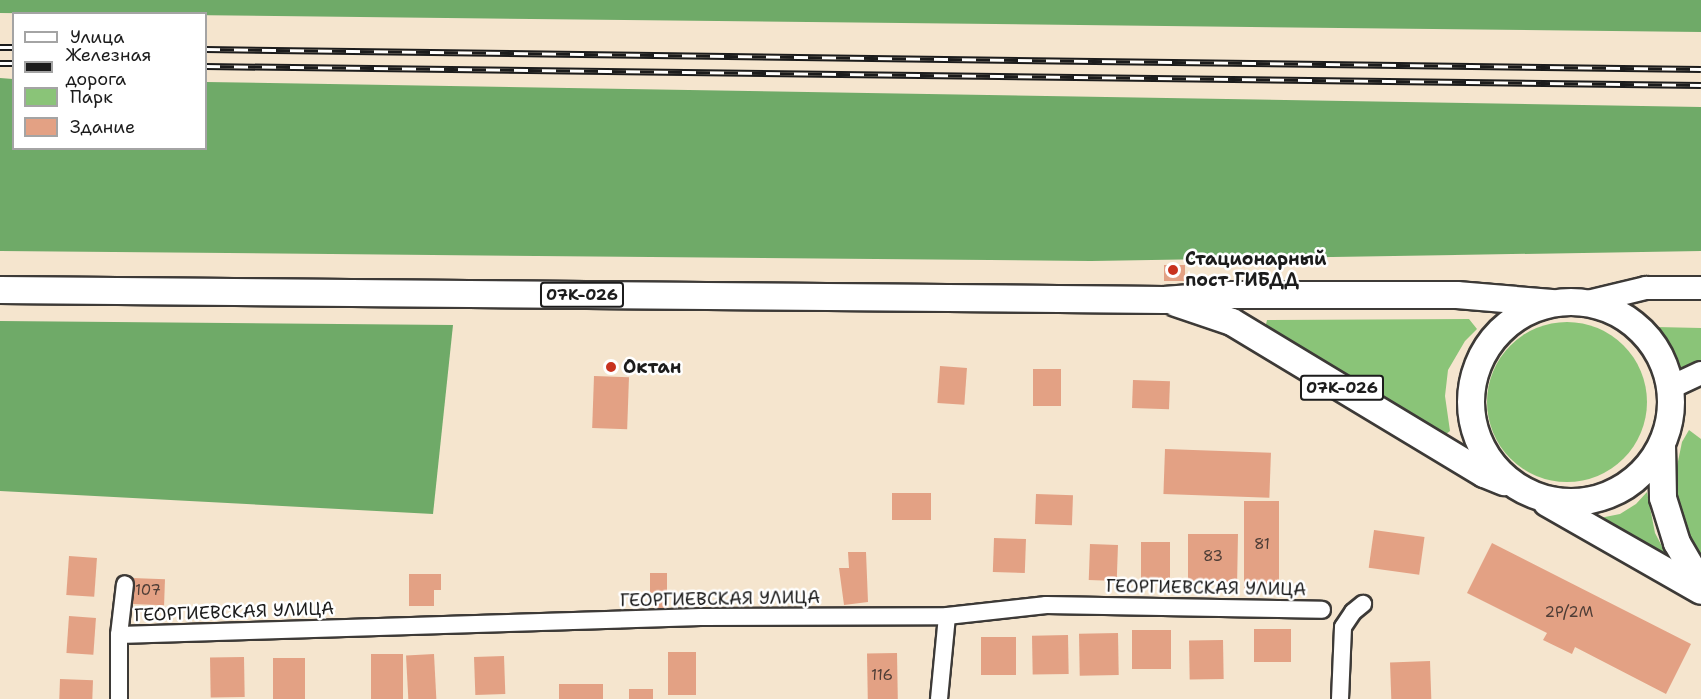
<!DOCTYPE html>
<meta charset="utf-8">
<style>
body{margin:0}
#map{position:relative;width:1701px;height:699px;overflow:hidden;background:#f5e5ce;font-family:"Shantell Sans",sans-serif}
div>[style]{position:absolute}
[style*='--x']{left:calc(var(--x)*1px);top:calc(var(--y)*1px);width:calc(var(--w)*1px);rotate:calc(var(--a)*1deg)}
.green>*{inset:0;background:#8ac478}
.round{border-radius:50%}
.forest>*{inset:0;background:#6faa68}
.building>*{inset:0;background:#e3a184;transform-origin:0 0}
.roads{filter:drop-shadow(2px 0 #3d3a37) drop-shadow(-2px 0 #3d3a37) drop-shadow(0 2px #3d3a37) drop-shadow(0 -2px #3d3a37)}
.minor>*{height:16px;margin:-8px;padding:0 8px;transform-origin:8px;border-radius:8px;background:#fff}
.secondary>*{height:22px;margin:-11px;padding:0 11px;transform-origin:11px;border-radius:11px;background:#fff}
.primary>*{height:26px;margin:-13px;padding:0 13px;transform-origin:13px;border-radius:13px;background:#fff}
.primary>.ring{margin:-13px;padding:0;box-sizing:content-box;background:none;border:26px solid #fff;border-radius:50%}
.rail>*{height:7px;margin-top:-3.5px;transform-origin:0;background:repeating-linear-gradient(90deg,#fff 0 14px,#1c1c1c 0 28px);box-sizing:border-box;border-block:2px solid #1c1c1c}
.dots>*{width:16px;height:16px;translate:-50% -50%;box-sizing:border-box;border:3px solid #fff;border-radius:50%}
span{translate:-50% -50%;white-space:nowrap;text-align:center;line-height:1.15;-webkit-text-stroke:5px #fff;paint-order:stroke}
.number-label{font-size:15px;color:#4e3d36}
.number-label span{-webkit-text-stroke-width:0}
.shield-label span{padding:2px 4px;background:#fff;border:2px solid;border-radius:4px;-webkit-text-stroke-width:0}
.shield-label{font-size:16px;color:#1c1c1c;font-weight:700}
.poi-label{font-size:18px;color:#1c1c1c;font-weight:700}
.left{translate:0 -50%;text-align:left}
.street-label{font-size:18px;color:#1c1c1c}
.legend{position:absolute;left:12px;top:12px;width:195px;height:138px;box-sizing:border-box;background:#fff;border:2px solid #a4a4a4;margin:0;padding:8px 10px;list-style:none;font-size:18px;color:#1c1c1c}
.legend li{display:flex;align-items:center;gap:12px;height:30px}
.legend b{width:30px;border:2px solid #a4a4a4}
</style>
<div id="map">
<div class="green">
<i style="clip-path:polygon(1469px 319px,1477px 329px,1465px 341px,1448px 370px,1445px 396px,1450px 431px,1442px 437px,1264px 333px,1267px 320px)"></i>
<i class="round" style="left:1487px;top:322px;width:160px;height:160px"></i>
<i style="clip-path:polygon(1656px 327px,1701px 328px,1701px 363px,1684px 378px,1672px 351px)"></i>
<i style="clip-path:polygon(1689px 430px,1701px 439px,1701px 558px,1687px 534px,1677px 505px,1675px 476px,1682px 442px)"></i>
<i style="clip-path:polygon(1647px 492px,1655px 533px,1667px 556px,1665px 562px,1595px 519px,1620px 514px,1636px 504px)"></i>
</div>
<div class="forest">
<i style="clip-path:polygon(0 0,1701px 0,1701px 32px,0 13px)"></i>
<i style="clip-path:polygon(0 78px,13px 79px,14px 148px,206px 148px,206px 82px,1701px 107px,1701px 251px,1091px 261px,0 251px)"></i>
<i style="clip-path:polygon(0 321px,453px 325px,433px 514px,0 491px)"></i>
</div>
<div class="building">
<i style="left:1164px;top:265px;width:21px;height:16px"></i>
<i style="left:940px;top:366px;width:27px;height:37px;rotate:4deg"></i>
<i style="left:1033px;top:369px;width:28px;height:37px"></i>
<i style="left:594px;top:376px;width:35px;height:52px;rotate:2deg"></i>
<i style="left:1133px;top:380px;width:37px;height:28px;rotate:2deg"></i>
<i style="left:1165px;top:449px;width:106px;height:45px;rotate:2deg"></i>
<i style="left:892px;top:493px;width:39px;height:27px"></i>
<i style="left:1036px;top:494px;width:37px;height:30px;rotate:2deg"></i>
<i style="left:1279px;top:501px;width:87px;height:35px;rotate:90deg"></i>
<i style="left:1374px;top:530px;width:51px;height:38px;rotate:8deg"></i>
<i style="clip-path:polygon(1188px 534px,1238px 534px,1237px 588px,1218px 588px,1218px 581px,1188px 581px)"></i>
<i style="left:994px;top:538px;width:32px;height:34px;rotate:2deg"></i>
<i style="left:1141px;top:542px;width:29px;height:38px"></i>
<i style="clip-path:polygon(1492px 543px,1691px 644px,1666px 694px,1575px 647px,1572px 654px,1543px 640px,1547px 633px,1467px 593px)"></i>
<i style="left:1090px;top:544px;width:28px;height:36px;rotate:2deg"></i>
<i style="clip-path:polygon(848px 552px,866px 552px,868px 602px,844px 605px,839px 568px,849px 568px)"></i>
<i style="left:69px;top:556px;width:28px;height:39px;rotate:4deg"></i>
<i style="clip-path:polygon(650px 573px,667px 573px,667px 608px,655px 608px,655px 593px,650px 593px)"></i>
<i style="clip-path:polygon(409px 574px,441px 574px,441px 590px,434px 590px,434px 606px,409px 606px)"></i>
<i style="left:132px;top:578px;width:33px;height:26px;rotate:2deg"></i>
<i style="left:69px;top:616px;width:27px;height:37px;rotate:4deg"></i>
<i style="left:1254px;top:629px;width:37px;height:33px"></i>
<i style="left:1132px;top:630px;width:39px;height:39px"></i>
<i style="left:1118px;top:633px;width:42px;height:39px;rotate:89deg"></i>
<i style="left:1068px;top:635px;width:39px;height:36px;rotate:89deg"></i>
<i style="left:981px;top:637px;width:35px;height:38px"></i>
<i style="left:1223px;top:640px;width:39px;height:34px;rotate:89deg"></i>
<i style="left:668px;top:652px;width:28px;height:43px"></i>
<i style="left:897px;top:653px;width:46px;height:30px;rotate:89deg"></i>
<i style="left:371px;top:654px;width:32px;height:45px"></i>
<i style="left:434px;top:654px;width:45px;height:28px;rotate:87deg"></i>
<i style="left:504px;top:656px;width:38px;height:30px;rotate:88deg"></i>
<i style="left:244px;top:657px;width:40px;height:34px;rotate:89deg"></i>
<i style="left:273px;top:658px;width:32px;height:41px"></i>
<i style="left:1430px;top:661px;width:38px;height:40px;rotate:88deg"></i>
<i style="left:60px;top:679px;width:33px;height:20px;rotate:2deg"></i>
<i style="left:559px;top:684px;width:44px;height:15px"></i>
<i style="left:629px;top:689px;width:24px;height:10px"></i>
</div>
<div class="roads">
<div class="minor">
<i style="--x:119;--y:635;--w:582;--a:-1.77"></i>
<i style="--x:701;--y:617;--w:246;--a:-0.2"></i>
<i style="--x:947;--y:616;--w:100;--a:-6.3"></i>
<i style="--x:1046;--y:605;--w:276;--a:1"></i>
<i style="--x:119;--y:699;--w:64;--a:-90"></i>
<i style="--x:119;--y:635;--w:51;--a:-83.3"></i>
<i style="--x:939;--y:699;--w:83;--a:-84.5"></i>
<i style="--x:1340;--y:699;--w:72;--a:-87.6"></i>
<i style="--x:1343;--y:627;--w:18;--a:-56"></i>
<i style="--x:1353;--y:612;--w:13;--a:-39"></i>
</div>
<div class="secondary">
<i style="--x:1588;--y:302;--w:60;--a:-13.6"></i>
<i style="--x:1646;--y:288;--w:55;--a:0"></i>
<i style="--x:1671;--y:387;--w:33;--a:-25"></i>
</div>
<div class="primary">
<i style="--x:0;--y:290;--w:1164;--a:0.49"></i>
<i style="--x:1164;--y:300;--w:67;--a:-4.3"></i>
<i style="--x:1231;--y:295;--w:226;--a:0"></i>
<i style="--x:1457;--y:295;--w:95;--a:4.8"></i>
<i class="ring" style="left:1471px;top:302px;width:174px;height:174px"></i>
<i style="--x:1176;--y:303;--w:59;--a:18.7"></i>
<i style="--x:1232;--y:322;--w:294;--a:31.1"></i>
<i style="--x:1484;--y:474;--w:22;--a:22"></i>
<i style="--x:1662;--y:445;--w:53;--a:88.9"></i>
<i style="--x:1663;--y:498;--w:47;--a:72.7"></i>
<i style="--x:1677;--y:543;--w:48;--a:59.7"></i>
<i style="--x:1547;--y:503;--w:177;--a:29.7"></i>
</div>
</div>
<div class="rail">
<i style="--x:0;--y:47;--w:14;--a:0"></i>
<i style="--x:206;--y:49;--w:1495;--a:0.77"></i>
<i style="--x:0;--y:63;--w:14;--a:0"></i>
<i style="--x:206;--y:66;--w:1495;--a:0.73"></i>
</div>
<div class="dots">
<i style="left:1173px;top:270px;background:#c8321e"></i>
<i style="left:611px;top:367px;background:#c8321e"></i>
</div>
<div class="number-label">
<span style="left:1262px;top:545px">81</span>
<span style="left:1213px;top:557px">83</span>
<span style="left:148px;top:591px">107</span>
<span style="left:1569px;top:613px">2Р/2М</span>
<span style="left:882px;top:676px">116</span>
</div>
<div class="shield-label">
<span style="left:582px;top:295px">07К-026</span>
<span style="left:1342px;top:388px">07К-026</span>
</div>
<div class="poi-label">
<span class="left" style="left:1185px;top:270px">Стационарный<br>пост ГИБДД</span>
<span class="left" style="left:623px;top:367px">Октан</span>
</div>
<div class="street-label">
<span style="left:1206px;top:588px;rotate:1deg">ГЕОРГИЕВСКАЯ УЛИЦА</span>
<span style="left:720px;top:599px;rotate:-1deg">ГЕОРГИЕВСКАЯ УЛИЦА</span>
<span style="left:234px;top:612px;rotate:-2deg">ГЕОРГИЕВСКАЯ УЛИЦА</span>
</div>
<ul class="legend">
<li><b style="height:8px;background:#fff"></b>Улица</li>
<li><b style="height:8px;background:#1c1c1c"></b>Железная дорога</li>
<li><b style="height:16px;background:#8ac478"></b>Парк</li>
<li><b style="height:16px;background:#e3a184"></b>Здание</li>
</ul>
</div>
